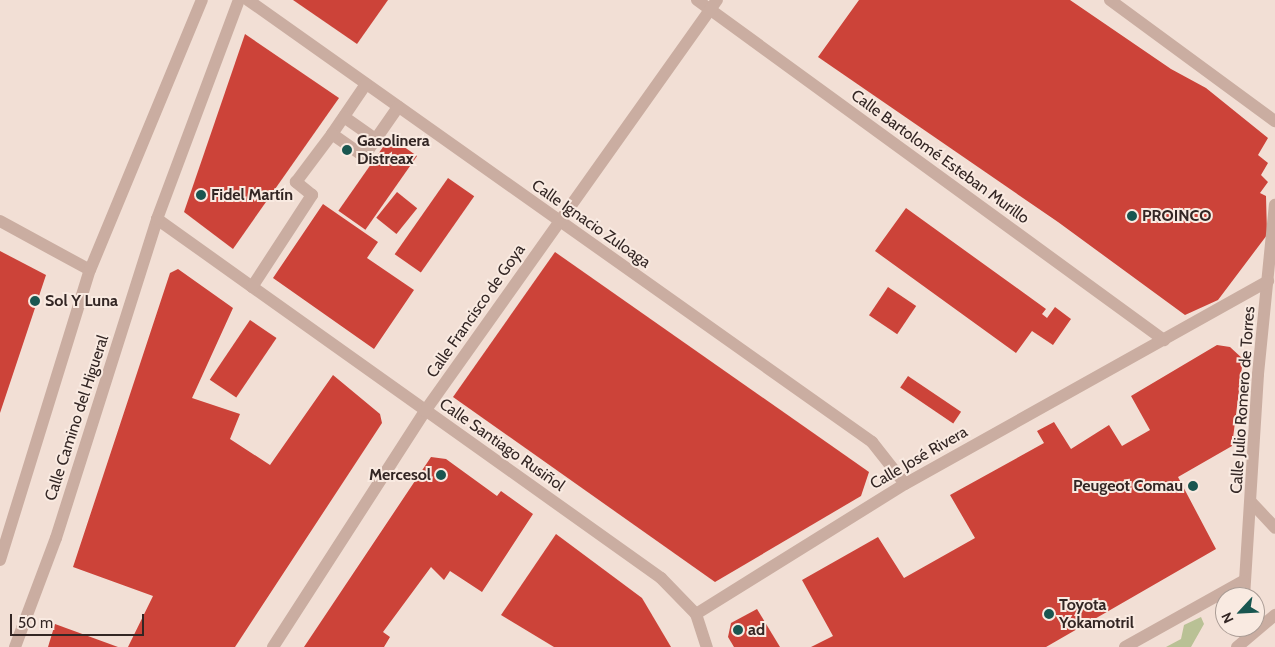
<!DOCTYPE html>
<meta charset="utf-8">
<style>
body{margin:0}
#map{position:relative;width:1275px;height:647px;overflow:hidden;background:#f2dfd5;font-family:Cabin,sans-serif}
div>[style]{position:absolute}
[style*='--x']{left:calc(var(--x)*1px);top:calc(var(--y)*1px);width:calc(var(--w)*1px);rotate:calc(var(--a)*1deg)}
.green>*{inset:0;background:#b9c195}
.building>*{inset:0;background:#cc4339;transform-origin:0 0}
.minor>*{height:12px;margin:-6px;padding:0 6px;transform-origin:6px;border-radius:6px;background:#caada1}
.dots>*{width:14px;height:14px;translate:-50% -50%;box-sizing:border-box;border:2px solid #f9eae1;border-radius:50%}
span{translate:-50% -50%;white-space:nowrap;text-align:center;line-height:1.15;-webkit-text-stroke:4px #f9eae1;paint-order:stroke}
.poi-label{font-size:16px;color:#332624;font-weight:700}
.left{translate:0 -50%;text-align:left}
.right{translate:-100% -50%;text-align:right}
.street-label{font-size:16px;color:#332624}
.north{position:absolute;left:1215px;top:587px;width:50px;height:50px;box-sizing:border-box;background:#f9eae1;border:1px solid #aa9c95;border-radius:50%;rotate:245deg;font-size:14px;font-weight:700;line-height:20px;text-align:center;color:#332624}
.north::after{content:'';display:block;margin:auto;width:18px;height:22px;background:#195650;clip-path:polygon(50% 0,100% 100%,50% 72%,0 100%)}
.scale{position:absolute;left:10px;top:614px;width:134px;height:22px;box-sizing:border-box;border:2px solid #332624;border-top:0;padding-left:6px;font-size:15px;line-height:18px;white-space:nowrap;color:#332624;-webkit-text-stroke:4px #f9eae1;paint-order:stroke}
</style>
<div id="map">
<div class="green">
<i style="clip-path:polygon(1201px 617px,1204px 624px,1191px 647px,1166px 647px,1181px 639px,1184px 625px)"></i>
</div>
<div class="building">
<i style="clip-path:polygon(293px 0,388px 0,357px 44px)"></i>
<i style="clip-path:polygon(859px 0,1070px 0,1171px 69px,1206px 88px,1268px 138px,1258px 155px,1268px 163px,1261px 175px,1268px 182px,1260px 193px,1266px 196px,1267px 235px,1218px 300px,1185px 315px,1058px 222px,818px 57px)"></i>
<i style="clip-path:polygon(245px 34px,339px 98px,233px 249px,184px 212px)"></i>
<i style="left:390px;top:137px;width:33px;height:90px;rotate:35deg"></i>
<i style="left:448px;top:178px;width:32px;height:93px;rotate:35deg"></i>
<i style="left:397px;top:192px;width:26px;height:33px;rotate:39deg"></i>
<i style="clip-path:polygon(323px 204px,378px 242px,367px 258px,414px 290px,374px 349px,273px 278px)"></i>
<i style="clip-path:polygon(906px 208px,1046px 309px,1042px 314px,1047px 318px,1055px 307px,1071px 319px,1053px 345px,1032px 331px,1016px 353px,875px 251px)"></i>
<i style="clip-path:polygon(0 251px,46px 275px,0 413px)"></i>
<i style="clip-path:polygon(555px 252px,869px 472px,861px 496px,715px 582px,453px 397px)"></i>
<i style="clip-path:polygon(178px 269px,233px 308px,192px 398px,240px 414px,230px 439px,270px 465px,333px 375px,380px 414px,382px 423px,235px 647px,128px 647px,153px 596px,73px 567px,170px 273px)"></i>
<i style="left:888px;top:287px;width:34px;height:34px;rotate:34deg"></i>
<i style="left:250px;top:320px;width:32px;height:72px;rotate:34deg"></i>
<i style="clip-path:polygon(1217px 345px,1230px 347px,1243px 359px,1232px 446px,1178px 477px,1216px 549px,1046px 647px,811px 647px,833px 636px,802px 580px,878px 537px,904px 578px,975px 538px,950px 495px,1044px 443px,1037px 431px,1054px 422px,1071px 449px,1109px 425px,1122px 446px,1150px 430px,1131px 396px)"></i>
<i style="left:908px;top:376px;width:64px;height:14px;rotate:34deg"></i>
<i style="clip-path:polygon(431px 457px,446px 459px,497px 496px,501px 491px,533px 514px,482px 592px,450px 571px,444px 580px,431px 567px,383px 632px,390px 637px,384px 647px,304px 647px)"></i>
<i style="clip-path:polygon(556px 534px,642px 598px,671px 647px,554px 647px,501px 615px)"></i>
<i style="clip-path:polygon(757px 609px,780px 647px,734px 647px,728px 637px,731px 623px)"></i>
<i style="clip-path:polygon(55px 624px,118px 647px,48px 647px)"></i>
</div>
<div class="minor">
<i style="--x:248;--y:0;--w:765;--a:35.31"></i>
<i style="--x:872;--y:442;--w:53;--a:51.8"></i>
<i style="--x:697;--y:0;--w:578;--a:36.06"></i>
<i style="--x:1110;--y:0;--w:205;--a:36.3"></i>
<i style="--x:366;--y:84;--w:60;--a:124.2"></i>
<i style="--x:332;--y:134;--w:39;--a:35"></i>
<i style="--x:364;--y:156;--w:60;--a:-55.2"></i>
<i style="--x:344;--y:117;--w:39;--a:35"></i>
<i style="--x:157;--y:219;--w:619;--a:35.46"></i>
<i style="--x:661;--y:578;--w:50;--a:45.8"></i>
<i style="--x:696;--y:614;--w:35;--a:72"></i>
<i style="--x:0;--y:221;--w:102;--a:28.6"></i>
<i style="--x:252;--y:287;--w:110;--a:-56.9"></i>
<i style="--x:312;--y:195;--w:21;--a:-141"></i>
<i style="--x:296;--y:182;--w:60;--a:-53.1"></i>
<i style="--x:1252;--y:503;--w:34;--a:47"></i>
<i style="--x:0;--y:560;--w:304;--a:-72.8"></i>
<i style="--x:90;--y:270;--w:292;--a:-67.5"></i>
<i style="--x:1244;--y:597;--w:223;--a:-86.4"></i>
<i style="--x:1258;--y:374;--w:170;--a:-84.3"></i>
<i style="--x:696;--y:614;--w:246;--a:-31.9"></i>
<i style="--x:905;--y:484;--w:416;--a:-29.2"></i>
<i style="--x:15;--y:647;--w:116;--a:-69.4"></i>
<i style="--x:56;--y:538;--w:335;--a:-72.4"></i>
<i style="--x:157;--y:219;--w:234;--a:-69.5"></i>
<i style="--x:273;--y:647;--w:281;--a:-57.2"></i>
<i style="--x:425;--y:411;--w:504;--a:-54.61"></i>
<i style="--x:1125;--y:647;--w:135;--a:-29.2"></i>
<i style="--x:1237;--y:647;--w:50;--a:-40.1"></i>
</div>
<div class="dots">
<i style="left:347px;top:150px;background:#195650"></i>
<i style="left:201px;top:195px;background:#195650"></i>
<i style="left:1132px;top:216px;background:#195650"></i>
<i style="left:35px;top:301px;background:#195650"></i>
<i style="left:441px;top:475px;background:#195650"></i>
<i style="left:1193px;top:486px;background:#195650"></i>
<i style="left:1049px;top:614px;background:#195650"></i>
<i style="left:738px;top:630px;background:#195650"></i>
</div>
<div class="poi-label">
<span class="left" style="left:357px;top:150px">Gasolinera<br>Distreax</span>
<span class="left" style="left:211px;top:195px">Fidel Martín</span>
<span class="left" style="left:1142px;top:216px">PROINCO</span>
<span class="left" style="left:45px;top:301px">Sol Y Luna</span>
<span class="right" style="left:431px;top:475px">Mercesol</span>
<span class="right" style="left:1183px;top:486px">Peugeot Comau</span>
<span class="left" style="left:1059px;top:614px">Toyota<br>Yokamotril</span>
<span class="left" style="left:748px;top:630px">ad</span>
</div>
<div class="street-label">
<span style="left:940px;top:157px;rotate:36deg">Calle Bartolomé Esteban Murillo</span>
<span style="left:591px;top:224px;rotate:35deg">Calle Ignacio Zuloaga</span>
<span style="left:476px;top:311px;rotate:-55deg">Calle Francisco de Goya</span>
<span style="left:1243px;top:400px;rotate:-86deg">Calle Julio Romero de Torres</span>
<span style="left:77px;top:418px;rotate:-72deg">Calle Camino del Higueral</span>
<span style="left:502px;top:445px;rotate:35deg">Calle Santiago Rusiñol</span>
<span style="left:919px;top:458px;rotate:-30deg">Calle José Rivera</span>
</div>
<div class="north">N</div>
<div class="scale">50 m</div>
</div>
